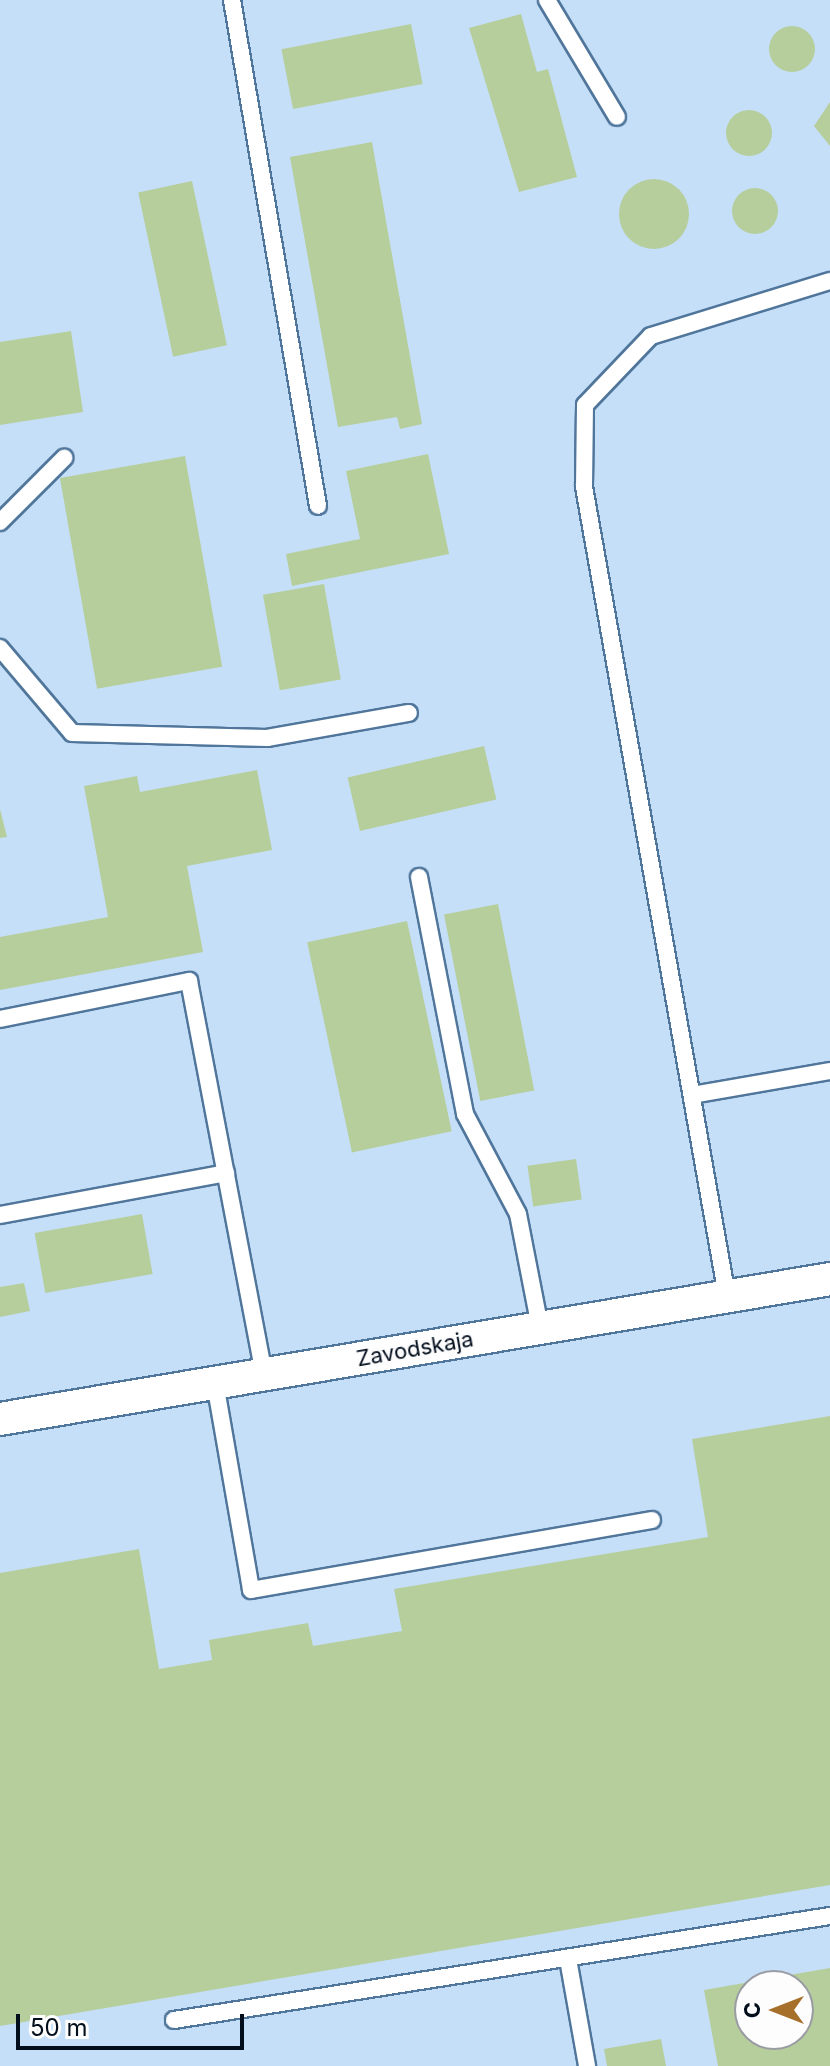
<!DOCTYPE html>
<meta charset="utf-8">
<style>
body{margin:0}
#map{position:relative;width:830px;height:2066px;overflow:hidden;background:#c6dff8;font-family:Inter,sans-serif}
div>[style]{position:absolute}
[style*='--x']{left:calc(var(--x)*1px);top:calc(var(--y)*1px);width:calc(var(--w)*1px);rotate:calc(var(--a)*1deg)}
.building>*{inset:0;background:#b6ce9c;transform-origin:0 0}
.round{border-radius:50%}
.roads{filter:drop-shadow(2px 0 #50769b) drop-shadow(-2px 0 #50769b) drop-shadow(0 2px #50769b) drop-shadow(0 -2px #50769b)}
.lane>*{height:16px;margin:-8px;padding:0 8px;transform-origin:8px;border-radius:8px;background:#fff}
.street>*{height:32px;margin:-16px;padding:0 16px;transform-origin:16px;border-radius:16px;background:#fff}
span{translate:-50% -50%;white-space:nowrap;text-align:center;line-height:1.15;-webkit-text-stroke:6px #fdfdfd;paint-order:stroke}
.street-label{font-size:22px;color:#020e1c}
.north{position:absolute;left:734px;top:1970px;width:80px;height:80px;box-sizing:border-box;background:#fdfdfd;border:2px solid #999da3;border-radius:50%;rotate:270deg;font-size:22px;font-weight:700;line-height:32px;text-align:center;color:#020e1c}
.north::after{content:'';display:block;margin:auto;width:28px;height:36px;background:#a6702b;clip-path:polygon(50% 0,100% 100%,50% 72%,0 100%)}
.scale{position:absolute;left:16px;top:2014px;width:228px;height:36px;box-sizing:border-box;border:4px solid #020e1c;border-top:0;padding-left:10px;font-size:24px;line-height:28px;white-space:nowrap;color:#020e1c;-webkit-text-stroke:6px #fdfdfd;paint-order:stroke}
</style>
<div id="map">
<div class="building">
<i style="clip-path:polygon(521px 14px,537px 72px,548px 69px,577px 177px,519px 192px,469px 28px)"></i>
<i style="left:411px;top:24px;width:61px;height:132px;rotate:79deg"></i>
<i class="round" style="left:769px;top:26px;width:46px;height:46px"></i>
<i style="clip-path:polygon(830px 102px,830px 146px,814px 126px)"></i>
<i class="round" style="left:726px;top:110px;width:46px;height:46px"></i>
<i style="clip-path:polygon(372px 142px,422px 424px,400px 429px,397px 417px,338px 427px,290px 157px)"></i>
<i class="round" style="left:619px;top:179px;width:70px;height:70px"></i>
<i style="left:192px;top:181px;width:168px;height:55px;rotate:78deg"></i>
<i class="round" style="left:732px;top:188px;width:46px;height:46px"></i>
<i style="clip-path:polygon(71px 331px,83px 412px,0 425px,0 342px)"></i>
<i style="clip-path:polygon(428px 454px,449px 554px,292px 586px,286px 554px,360px 539px,346px 471px)"></i>
<i style="left:185px;top:456px;width:214px;height:127px;rotate:80deg"></i>
<i style="left:324px;top:584px;width:97px;height:62px;rotate:80deg"></i>
<i style="left:484px;top:746px;width:55px;height:140px;rotate:77deg"></i>
<i style="clip-path:polygon(257px 770px,272px 850px,187px 866px,203px 952px,0 990px,0 937px,108px 917px,84px 786px,137px 776px,140px 792px)"></i>
<i style="clip-path:polygon(0 809px,7px 837px,0 838px)"></i>
<i style="left:498px;top:904px;width:190px;height:55px;rotate:79deg"></i>
<i style="left:407px;top:921px;width:215px;height:102px;rotate:78deg"></i>
<i style="left:576px;top:1159px;width:41px;height:49px;rotate:82deg"></i>
<i style="left:142px;top:1214px;width:61px;height:109px;rotate:80deg"></i>
<i style="clip-path:polygon(24px 1283px,30px 1311px,0 1317px,0 1287px)"></i>
<i style="clip-path:polygon(830px 1416px,830px 1885px,0 2026px,0 1573px,139px 1549px,159px 1669px,212px 1660px,209px 1640px,308px 1623px,313px 1646px,402px 1631px,394px 1589px,708px 1537px,692px 1439px)"></i>
<i style="clip-path:polygon(evenodd,830px 1968px,830px 2066px,718px 2066px,704px 1990px,830px 1968px,750px 1986px,798px 1986px,798px 2034px,750px 2034px,750px 1986px)"></i>
<i style="clip-path:polygon(661px 2039px,666px 2066px,607px 2066px,604px 2049px)"></i>
</div>
<div class="roads">
<div class="lane">
<i style="--x:232;--y:0;--w:513;--a:80.35"></i>
<i style="--x:547;--y:0;--w:136;--a:59.1"></i>
<i style="--x:0;--y:522;--w:91;--a:-45"></i>
<i style="--x:0;--y:648;--w:111;--a:49.7"></i>
<i style="--x:72;--y:733;--w:195;--a:1.5"></i>
<i style="--x:267;--y:738;--w:144;--a:-10"></i>
<i style="--x:419;--y:877;--w:241;--a:79"></i>
<i style="--x:465;--y:1114;--w:113;--a:62.1"></i>
<i style="--x:518;--y:1214;--w:115;--a:79"></i>
<i style="--x:0;--y:1019;--w:193;--a:-11.4"></i>
<i style="--x:189;--y:981;--w:400;--a:79.2"></i>
<i style="--x:692;--y:1095;--w:140;--a:-9.9"></i>
<i style="--x:0;--y:1215;--w:230;--a:-10.5"></i>
<i style="--x:727;--y:1296;--w:822;--a:-100.02"></i>
<i style="--x:584;--y:487;--w:82;--a:-89.3"></i>
<i style="--x:585;--y:405;--w:95;--a:-46.3"></i>
<i style="--x:651;--y:336;--w:187;--a:-17.1"></i>
<i style="--x:215;--y:1383;--w:210;--a:80.1"></i>
<i style="--x:251;--y:1590;--w:407;--a:-9.9"></i>
<i style="--x:568;--y:1959;--w:109;--a:79.9"></i>
<i style="--x:174;--y:2020;--w:664;--a:-9.01"></i>
</div>
<div class="street">
<i style="--x:0;--y:1419;--w:842;--a:-9.57"></i>
</div>
</div>
<div class="street-label">
<span style="left:415px;top:1349px;rotate:-10deg">Zavodskaja</span>
</div>
<div class="north">С</div>
<div class="scale">50 m</div>
</div>
